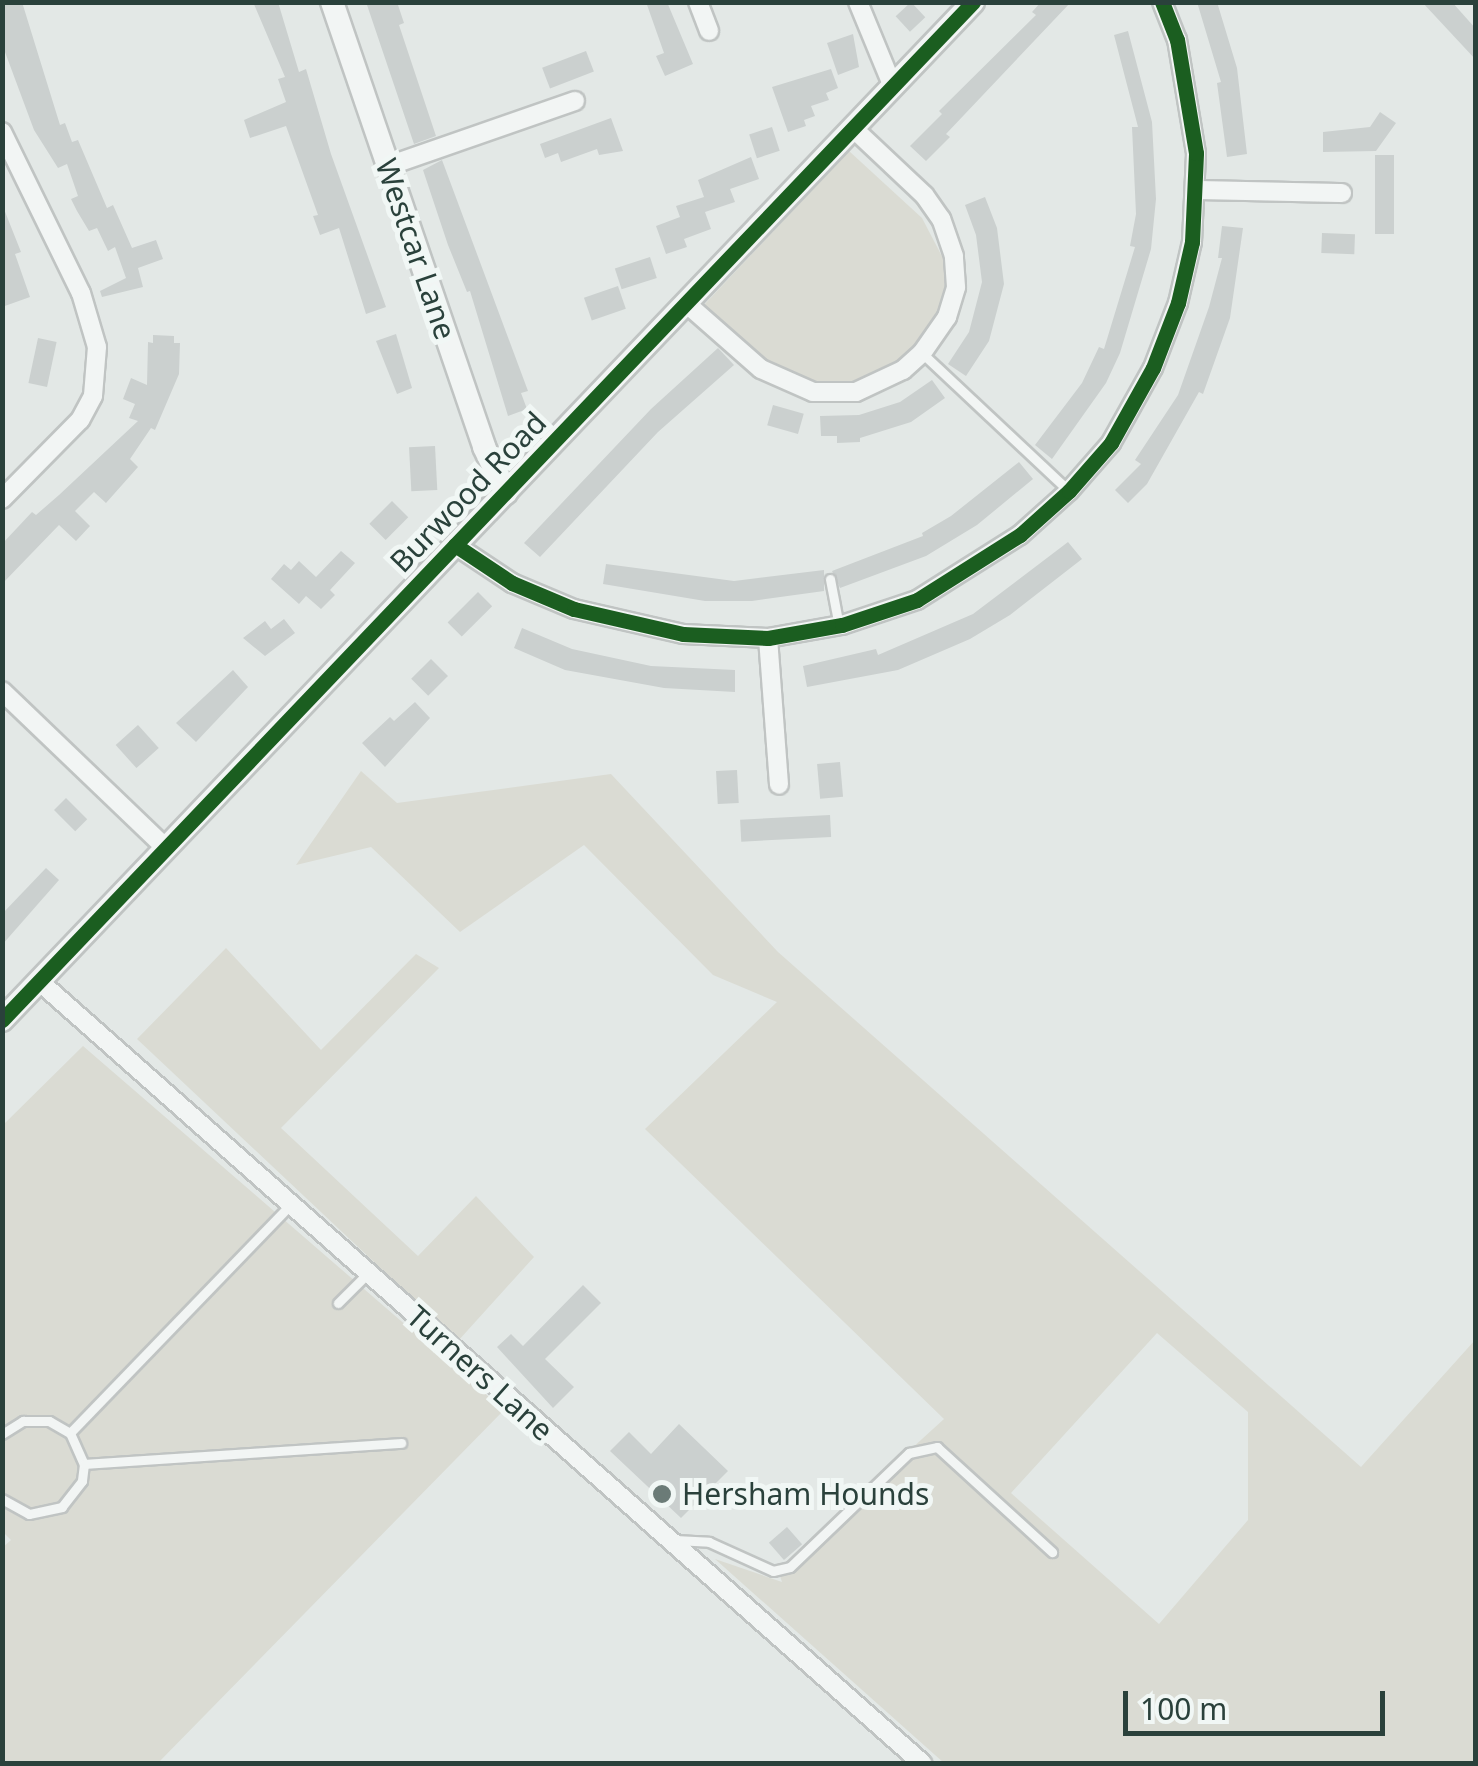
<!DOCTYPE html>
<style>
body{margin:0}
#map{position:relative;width:1478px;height:1766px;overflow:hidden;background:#e3e8e6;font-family:"Noto Sans",sans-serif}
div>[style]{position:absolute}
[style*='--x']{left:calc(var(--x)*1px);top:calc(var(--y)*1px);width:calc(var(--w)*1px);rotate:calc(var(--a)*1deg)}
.green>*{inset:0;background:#dadbd3}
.building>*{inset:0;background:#cbd0cf;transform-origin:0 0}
.roads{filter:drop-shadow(2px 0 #c0c4c3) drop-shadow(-2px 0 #c0c4c3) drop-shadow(0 2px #c0c4c3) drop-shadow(0 -2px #c0c4c3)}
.service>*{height:9px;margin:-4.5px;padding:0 4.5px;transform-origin:4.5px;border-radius:4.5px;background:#f2f5f4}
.minor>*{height:18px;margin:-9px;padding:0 9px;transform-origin:9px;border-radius:9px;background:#f2f5f4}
.tertiary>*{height:22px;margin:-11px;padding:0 11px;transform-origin:11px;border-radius:11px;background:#f2f5f4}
.cycleway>*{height:15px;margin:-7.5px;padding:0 7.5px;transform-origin:7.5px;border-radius:7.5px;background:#1b5e20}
.dots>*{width:28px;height:28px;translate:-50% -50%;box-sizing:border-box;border:5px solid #f1f7f5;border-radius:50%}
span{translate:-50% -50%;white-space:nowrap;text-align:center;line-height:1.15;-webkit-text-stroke:10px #f1f7f5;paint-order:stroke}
.street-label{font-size:30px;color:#2a413b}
.poi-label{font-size:30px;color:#2a413b}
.left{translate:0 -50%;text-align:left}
.frame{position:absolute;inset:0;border:5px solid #2a413b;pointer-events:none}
.scale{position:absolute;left:1123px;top:1691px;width:262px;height:45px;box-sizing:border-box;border:5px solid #2a413b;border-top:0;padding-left:12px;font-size:30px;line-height:35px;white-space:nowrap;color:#2a413b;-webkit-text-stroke:8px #f1f7f5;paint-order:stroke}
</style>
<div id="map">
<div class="green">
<i style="clip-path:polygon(849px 151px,922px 218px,946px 264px,947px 305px,912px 355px,873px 379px,827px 387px,777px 374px,702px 307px)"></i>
<i style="clip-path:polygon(evenodd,361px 771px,397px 803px,611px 774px,778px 952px,1361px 1467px,1475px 1340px,1475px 1763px,944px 1763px,715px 1559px,782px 1582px,778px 1570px,944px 1419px,645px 1129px,777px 1002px,713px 975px,584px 845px,460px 932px,371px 847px,296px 865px,361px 771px,1157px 1333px,1248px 1412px,1248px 1520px,1159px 1624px,1011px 1493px,1157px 1333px)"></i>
<i style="clip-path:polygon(226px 948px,321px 1050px,416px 954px,439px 968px,281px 1128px,418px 1256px,476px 1196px,534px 1257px,458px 1341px,137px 1039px)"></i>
<i style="clip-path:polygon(83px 1046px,504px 1410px,158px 1763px,3px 1764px,2px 1548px,11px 1540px,2px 1531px,3px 1125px)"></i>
</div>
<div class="building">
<i style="clip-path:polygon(2px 2px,22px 2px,60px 125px,65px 123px,72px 142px,78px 140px,107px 208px,113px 205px,132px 248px,156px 240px,163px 259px,138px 268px,143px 287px,102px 297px,100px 291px,126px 278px,115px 247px,108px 251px,97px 228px,89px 231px,77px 211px,71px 199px,78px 196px,67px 164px,58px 168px,34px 130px,2px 44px)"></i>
<i style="clip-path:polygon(253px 2px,278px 2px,299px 72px,306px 69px,331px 154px,386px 307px,366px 314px,339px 228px,320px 235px,313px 216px,318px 215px,286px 126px,250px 138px,244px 120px,286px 102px,278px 79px,285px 77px)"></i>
<i style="clip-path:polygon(366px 2px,397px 2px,404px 23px,399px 25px,436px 136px,414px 144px)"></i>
<i style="clip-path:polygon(646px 2px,667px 2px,693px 64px,665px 76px,656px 56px,664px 53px)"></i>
<i style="left:911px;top:2px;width:21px;height:21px;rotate:47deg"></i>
<i style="clip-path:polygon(1041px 2px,1071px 2px,946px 134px,950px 137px,926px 161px,910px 146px,942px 114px,939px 111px,1036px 15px,1032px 12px)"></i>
<i style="clip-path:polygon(1197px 2px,1217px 2px,1237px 68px,1247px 154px,1227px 157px,1217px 83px,1221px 82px)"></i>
<i style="clip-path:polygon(1422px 2px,1452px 2px,1476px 29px,1476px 60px)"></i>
<i style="clip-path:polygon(1128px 31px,1152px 122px,1156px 199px,1151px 249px,1120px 353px,1106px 383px,1052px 459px,1035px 445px,1082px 383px,1099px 347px,1104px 349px,1135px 247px,1130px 246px,1136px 214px,1132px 127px,1138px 127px,1114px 35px)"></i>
<i style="clip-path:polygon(853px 34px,859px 67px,838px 75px,827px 43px)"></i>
<i style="left:586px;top:51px;width:22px;height:47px;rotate:69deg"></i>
<i style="clip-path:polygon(831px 69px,838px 88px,826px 93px,829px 100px,811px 106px,815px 116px,804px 120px,806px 126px,788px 132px,772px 87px)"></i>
<i style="clip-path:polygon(1380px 112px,1396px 123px,1376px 151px,1323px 152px,1323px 132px,1370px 127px)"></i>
<i style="clip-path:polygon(611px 118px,623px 151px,599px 155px,597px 149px,561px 162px,558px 153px,545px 158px,540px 144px)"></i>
<i style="left:772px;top:127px;width:25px;height:24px;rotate:72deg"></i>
<i style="left:1375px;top:155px;width:19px;height:79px"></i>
<i style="clip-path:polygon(751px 157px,759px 179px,730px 189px,735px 202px,705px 212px,711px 229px,684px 239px,687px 247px,666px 254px,656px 226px,680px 217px,676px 206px,704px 197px,698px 180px)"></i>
<i style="clip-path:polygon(442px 160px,528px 391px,521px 393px,527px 409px,508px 416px,470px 291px,467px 292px,448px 245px,423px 170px)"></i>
<i style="clip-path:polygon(985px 197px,997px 228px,1004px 284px,989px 341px,966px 376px,948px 364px,969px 332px,982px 282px,976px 235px,965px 205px)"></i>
<i style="clip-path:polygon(2px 204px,21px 252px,15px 254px,30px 297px,2px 307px)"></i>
<i style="clip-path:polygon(1222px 226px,1243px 228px,1230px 318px,1203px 394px,1199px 392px,1147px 484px,1128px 503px,1115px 490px,1141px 464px,1135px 460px,1178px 395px,1209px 307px,1222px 258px,1218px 258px)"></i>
<i style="left:1322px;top:233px;width:33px;height:20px;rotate:2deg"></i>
<i style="left:650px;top:257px;width:22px;height:37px;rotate:72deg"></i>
<i style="left:618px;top:286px;width:24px;height:36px;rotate:71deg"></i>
<i style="clip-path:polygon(396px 334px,412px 388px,397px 394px,376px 341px)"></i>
<i style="clip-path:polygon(153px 335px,174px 336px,174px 343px,180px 343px,179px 374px,155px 430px,151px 428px,130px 459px,138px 467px,106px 503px,94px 492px,75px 511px,90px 526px,76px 541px,59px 525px,2px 584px,2px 544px,32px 512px,36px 515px,59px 495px,138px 421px,129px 418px,135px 404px,123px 399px,131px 378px,147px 385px,148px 342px,153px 343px)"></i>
<i style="left:38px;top:338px;width:19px;height:46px;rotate:12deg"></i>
<i style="clip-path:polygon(718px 348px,734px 365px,658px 432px,540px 557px,524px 543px,651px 409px)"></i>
<i style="clip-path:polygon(932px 380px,945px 398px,911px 422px,860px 438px,860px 442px,837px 443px,837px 436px,821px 436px,820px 416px,859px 415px,900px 402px)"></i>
<i style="left:773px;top:405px;width:32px;height:21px;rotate:16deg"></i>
<i style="left:435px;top:446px;width:44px;height:26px;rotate:87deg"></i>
<i style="clip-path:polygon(1019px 462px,1033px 479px,977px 525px,926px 556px,840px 588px,832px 571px,923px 536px,922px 533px,951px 516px)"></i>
<i style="left:392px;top:501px;width:23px;height:32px;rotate:45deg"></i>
<i style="clip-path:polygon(1068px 542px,1082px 559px,1010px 615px,970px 639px,898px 670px,807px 687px,803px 666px,876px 649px,878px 655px,973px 614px)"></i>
<i style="clip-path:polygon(341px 551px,355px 563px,330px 590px,335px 595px,321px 609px,306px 596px,299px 604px,271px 579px,284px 564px,291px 570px,299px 561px,316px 577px)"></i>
<i style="clip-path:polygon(606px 564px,734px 581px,824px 570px,824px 591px,752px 601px,705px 601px,603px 584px)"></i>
<i style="left:478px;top:592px;width:20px;height:43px;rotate:45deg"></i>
<i style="clip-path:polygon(284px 619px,295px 633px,265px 656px,243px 638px,265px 621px,271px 629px)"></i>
<i style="clip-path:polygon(522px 628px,572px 649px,651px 666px,735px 670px,735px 692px,664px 688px,565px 670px,514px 648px)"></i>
<i style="left:431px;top:659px;width:24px;height:28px;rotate:45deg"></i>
<i style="clip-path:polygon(233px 670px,248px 687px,196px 742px,176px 723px)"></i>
<i style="clip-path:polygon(415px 702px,430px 718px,385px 767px,362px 743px,390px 717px,394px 721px)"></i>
<i style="left:138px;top:725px;width:31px;height:30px;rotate:48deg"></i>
<i style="left:840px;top:762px;width:35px;height:23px;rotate:85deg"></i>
<i style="left:737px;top:770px;width:33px;height:21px;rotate:87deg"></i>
<i style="left:66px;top:798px;width:30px;height:17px;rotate:45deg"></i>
<i style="left:830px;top:815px;width:22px;height:90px;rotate:87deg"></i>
<i style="clip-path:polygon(46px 868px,59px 880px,2px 945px,2px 914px)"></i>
<i style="clip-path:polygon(583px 1285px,601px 1303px,545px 1359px,574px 1387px,553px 1408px,497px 1347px,511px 1334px,523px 1346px)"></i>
<i style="clip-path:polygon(679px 1424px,728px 1471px,681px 1518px,610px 1451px,629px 1432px,651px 1454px)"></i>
<i style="left:787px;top:1527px;width:23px;height:24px;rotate:49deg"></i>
</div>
<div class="roads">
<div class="service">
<i style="--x:922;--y:353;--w:202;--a:43.2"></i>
<i style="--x:830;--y:579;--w:48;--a:79.2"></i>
<i style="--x:338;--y:1303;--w:42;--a:-45"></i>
<i style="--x:70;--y:1433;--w:317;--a:-46"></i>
<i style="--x:2;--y:1434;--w:25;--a:-32"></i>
<i style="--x:23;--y:1421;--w:26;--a:0"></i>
<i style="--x:49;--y:1421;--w:24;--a:30"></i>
<i style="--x:70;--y:1433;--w:34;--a:66"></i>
<i style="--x:84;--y:1464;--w:17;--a:97"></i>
<i style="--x:82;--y:1481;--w:33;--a:128"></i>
<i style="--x:62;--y:1507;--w:34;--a:168"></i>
<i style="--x:29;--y:1514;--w:31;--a:-151"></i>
<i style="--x:84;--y:1464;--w:318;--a:-3.8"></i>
<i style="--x:675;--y:1540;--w:34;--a:3"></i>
<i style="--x:709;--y:1542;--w:70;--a:24.4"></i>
<i style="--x:773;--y:1571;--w:17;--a:-13"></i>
<i style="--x:790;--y:1567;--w:165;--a:-43.8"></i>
<i style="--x:909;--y:1453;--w:29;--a:-12"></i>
<i style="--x:937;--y:1447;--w:156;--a:42.4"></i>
</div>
<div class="minor">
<i style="--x:698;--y:2;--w:31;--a:69"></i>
<i style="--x:858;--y:2;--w:92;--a:67.6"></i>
<i style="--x:2;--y:132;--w:179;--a:63.9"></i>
<i style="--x:81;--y:293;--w:56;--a:73.5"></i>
<i style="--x:97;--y:347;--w:49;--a:94.7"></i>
<i style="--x:93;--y:396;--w:27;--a:118"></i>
<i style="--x:80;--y:420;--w:111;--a:134.6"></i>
<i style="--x:388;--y:166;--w:198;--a:-19.2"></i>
<i style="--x:1196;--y:190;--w:146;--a:1.2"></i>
<i style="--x:687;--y:304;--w:98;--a:41.3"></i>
<i style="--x:761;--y:369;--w:57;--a:23.9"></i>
<i style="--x:813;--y:392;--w:43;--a:0"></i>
<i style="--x:856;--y:392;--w:52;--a:-25.1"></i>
<i style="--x:903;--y:370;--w:25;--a:-42"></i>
<i style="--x:922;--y:353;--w:44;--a:-55.2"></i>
<i style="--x:947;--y:317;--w:31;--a:-73"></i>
<i style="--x:956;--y:287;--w:31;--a:-94"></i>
<i style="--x:954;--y:256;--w:39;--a:-109"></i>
<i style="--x:941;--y:219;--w:29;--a:-125"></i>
<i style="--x:924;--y:195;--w:96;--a:-136.7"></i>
<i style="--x:455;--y:545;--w:69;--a:33.7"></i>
<i style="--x:512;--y:583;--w:67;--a:22.8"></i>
<i style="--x:574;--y:609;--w:112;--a:12.9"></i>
<i style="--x:683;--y:634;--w:85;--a:2.7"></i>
<i style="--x:768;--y:638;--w:75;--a:-10"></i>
<i style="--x:842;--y:625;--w:79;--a:-18.4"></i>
<i style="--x:917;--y:600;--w:122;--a:-32.3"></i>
<i style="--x:1020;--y:535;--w:66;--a:-41.9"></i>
<i style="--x:1069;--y:491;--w:64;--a:-48.8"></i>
<i style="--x:1111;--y:443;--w:86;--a:-60.8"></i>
<i style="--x:1153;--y:368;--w:70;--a:-69"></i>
<i style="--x:1178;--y:303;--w:63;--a:-77.1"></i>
<i style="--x:1192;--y:242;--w:89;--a:-87.4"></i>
<i style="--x:1196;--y:153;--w:115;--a:-99.5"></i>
<i style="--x:1177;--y:40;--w:41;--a:-111.5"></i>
<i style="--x:768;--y:638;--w:147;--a:85.7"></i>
<i style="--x:2;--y:691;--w:228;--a:43.8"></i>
<i style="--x:40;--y:982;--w:1179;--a:41.53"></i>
</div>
<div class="tertiary">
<i style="--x:332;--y:2;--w:470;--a:71.1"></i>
<i style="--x:484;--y:447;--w:51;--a:64.4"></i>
<i style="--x:2;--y:1020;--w:1407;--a:-46.35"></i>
</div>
</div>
<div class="cycleway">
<i style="--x:455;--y:545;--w:69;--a:33.7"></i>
<i style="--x:512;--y:583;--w:67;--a:22.8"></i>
<i style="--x:574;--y:609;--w:112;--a:12.9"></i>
<i style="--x:683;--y:634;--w:85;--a:2.7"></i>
<i style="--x:768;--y:638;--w:75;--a:-10"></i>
<i style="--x:842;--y:625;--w:79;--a:-18.4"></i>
<i style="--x:917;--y:600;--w:122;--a:-32.3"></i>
<i style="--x:1020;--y:535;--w:66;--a:-41.9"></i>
<i style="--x:1069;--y:491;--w:64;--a:-48.8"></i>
<i style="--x:1111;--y:443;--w:86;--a:-60.8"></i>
<i style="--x:1153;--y:368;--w:70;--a:-69"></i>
<i style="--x:1178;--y:303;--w:63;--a:-77.1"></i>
<i style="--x:1192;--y:242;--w:89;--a:-87.4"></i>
<i style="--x:1196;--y:153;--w:115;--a:-99.5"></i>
<i style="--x:1177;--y:40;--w:41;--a:-111.5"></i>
<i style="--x:2;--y:1020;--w:1407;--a:-46.35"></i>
</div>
<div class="dots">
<i style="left:662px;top:1494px;background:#6b7b77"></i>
</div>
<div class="street-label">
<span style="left:416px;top:249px;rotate:71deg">Westcar Lane</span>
<span style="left:468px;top:492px;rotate:-46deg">Burwood Road</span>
<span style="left:480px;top:1373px;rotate:42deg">Turners Lane</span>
</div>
<div class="poi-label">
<span class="left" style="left:682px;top:1494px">Hersham Hounds</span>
</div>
<div class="frame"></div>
<div class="scale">100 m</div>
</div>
